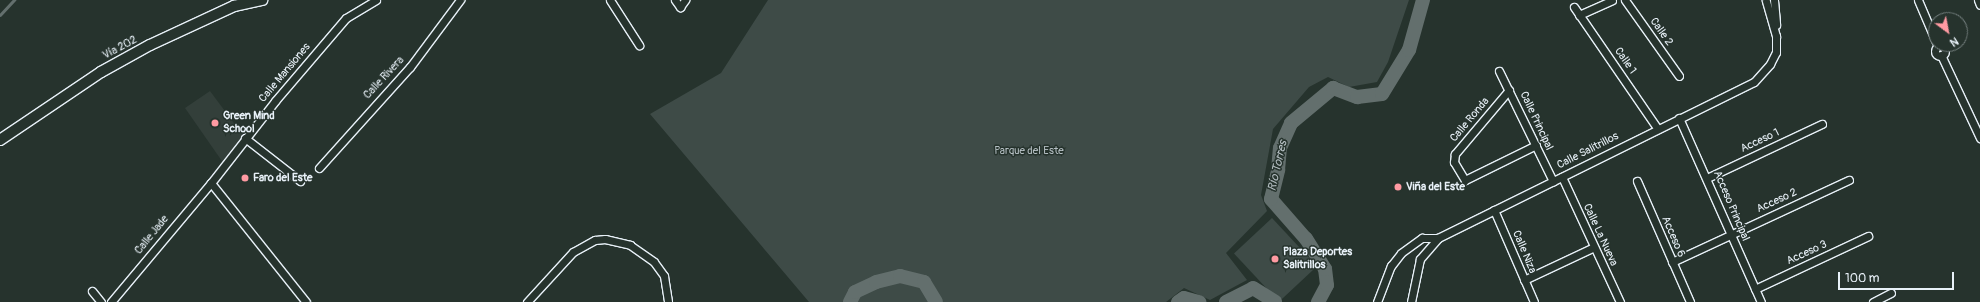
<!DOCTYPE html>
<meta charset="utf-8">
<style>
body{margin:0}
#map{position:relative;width:1980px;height:302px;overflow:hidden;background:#26332d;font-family:Pangolin,sans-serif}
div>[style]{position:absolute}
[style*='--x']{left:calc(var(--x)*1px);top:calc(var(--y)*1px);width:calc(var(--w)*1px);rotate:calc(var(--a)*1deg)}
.built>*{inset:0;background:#333f3a}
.green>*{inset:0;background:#3e4b47;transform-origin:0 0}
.stream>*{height:2.5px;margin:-1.25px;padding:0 1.25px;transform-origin:1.25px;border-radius:1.25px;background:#636f6d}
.river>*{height:14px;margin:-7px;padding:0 7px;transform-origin:7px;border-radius:7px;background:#636f6d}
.roads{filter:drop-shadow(1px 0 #e8f1f8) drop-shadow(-1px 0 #e8f1f8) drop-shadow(0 1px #e8f1f8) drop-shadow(0 -1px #e8f1f8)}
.minor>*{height:7px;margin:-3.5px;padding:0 3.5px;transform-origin:3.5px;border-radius:3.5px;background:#26332d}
.minor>.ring{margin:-3.5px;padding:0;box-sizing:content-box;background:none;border:7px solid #26332d;border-radius:50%}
.secondary>*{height:10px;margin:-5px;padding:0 5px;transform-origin:5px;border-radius:5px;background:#26332d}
.dots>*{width:11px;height:11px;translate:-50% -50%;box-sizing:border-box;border:2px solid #26332d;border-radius:50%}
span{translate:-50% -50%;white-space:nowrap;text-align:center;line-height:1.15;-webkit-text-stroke:3px #26332d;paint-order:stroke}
.street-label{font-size:11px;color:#e8f1f8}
.poi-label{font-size:11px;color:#e8f1f8;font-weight:700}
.left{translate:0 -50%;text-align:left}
.park-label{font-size:11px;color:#b5bfc3}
.water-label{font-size:12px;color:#b3bdc0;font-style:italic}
.north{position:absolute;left:1928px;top:12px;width:40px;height:40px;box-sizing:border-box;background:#26332d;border:1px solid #747f7e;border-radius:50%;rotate:148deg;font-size:11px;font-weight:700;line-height:16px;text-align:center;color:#e8f1f8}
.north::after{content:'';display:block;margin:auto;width:14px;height:18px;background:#ff9aa2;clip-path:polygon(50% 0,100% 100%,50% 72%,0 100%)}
.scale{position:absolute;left:1838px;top:272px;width:116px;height:18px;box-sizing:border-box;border:2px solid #e8f1f8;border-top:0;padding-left:5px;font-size:12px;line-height:14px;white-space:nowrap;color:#e8f1f8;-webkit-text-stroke:3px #26332d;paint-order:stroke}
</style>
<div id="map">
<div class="built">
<i style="clip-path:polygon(210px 91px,245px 138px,224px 164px,185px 108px)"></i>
</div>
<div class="green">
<i style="clip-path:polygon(768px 0,1409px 0,1388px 62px,1377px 82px,1349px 87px,1328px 77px,1309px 87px,1273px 129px,1261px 195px,1267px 211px,1226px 253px,1247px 280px,1210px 300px,1184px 288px,1166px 302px,809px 302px,650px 114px,721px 73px)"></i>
<i style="left:1272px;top:218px;width:66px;height:52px;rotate:47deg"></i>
</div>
<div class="stream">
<i style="--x:0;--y:15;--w:21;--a:-47"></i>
</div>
<div class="river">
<i style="--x:850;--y:302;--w:11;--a:-63"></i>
<i style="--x:855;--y:292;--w:23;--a:-25"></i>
<i style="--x:876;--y:282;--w:25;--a:-14"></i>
<i style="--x:900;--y:276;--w:25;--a:14"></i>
<i style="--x:924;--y:282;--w:23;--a:59"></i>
<i style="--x:1178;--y:302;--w:7;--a:-34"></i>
<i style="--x:1184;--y:298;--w:16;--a:15"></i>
<i style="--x:1226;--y:302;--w:30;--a:-27"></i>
<i style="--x:1253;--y:288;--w:26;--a:32"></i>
<i style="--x:1318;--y:302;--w:19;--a:-62"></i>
<i style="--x:1327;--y:285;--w:16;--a:-97"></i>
<i style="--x:1325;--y:269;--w:36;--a:-122"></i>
<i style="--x:1306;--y:239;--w:53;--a:-131.2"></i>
<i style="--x:1271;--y:199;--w:30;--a:-76"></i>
<i style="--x:1278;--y:170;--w:22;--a:-85"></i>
<i style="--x:1280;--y:148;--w:27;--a:-66"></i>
<i style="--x:1291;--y:123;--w:55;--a:-39.8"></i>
<i style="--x:1333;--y:88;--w:26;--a:21"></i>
<i style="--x:1357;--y:97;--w:25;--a:-7"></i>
<i style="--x:1382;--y:94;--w:52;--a:-58.5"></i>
<i style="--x:1409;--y:50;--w:52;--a:-74.4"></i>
</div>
<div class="roads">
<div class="minor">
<i style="--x:610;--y:0;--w:54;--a:57.2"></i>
<i style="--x:675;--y:0;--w:9;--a:54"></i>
<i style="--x:680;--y:7;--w:9;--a:-54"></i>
<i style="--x:1625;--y:0;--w:93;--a:54.6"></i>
<i style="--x:1774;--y:0;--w:25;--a:85"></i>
<i style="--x:1918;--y:0;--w:46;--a:66.8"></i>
<i style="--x:1978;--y:0;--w:5;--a:68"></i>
<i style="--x:1574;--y:7;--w:148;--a:55.5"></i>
<i style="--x:1579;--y:15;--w:36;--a:-24"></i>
<i class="ring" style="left:1935px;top:46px;width:3px;height:3px"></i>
<i style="--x:1941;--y:55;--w:92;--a:64.8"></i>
<i style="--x:1499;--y:71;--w:123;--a:63.9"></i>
<i style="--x:1509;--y:90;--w:84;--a:130.2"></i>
<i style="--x:1455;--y:154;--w:8;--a:97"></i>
<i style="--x:1454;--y:162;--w:21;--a:59"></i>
<i style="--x:1465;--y:180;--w:79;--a:-26.2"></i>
<i style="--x:1679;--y:118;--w:201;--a:66"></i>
<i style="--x:245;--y:138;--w:70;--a:38"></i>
<i style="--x:319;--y:168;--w:136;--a:-48"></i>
<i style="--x:410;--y:67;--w:84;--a:-53.3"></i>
<i style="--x:1562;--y:177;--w:138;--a:65.1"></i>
<i style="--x:1707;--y:178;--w:127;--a:-25.2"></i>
<i style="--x:1637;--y:181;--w:132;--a:66.3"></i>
<i style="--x:211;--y:183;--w:152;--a:51.4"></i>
<i style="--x:1494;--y:210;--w:100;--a:66.5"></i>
<i style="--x:1672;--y:262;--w:195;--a:-24.9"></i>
<i style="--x:1524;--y:280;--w:77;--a:-25.2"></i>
<i style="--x:1755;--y:289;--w:125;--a:-25.1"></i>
<i style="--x:92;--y:291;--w:14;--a:51"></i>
<i style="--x:111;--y:302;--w:155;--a:-50"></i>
<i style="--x:211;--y:183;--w:104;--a:-52"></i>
<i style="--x:275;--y:101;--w:109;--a:-49.5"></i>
<i style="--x:346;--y:18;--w:35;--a:-31"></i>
<i style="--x:527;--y:302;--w:68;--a:-47.4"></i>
<i style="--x:573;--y:252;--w:25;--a:-29"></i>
<i style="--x:595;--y:240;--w:10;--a:-6"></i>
<i style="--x:605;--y:239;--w:26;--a:13"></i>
<i style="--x:630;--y:245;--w:29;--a:35"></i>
<i style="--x:654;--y:262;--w:17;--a:54"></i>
<i style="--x:664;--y:276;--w:26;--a:81"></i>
<i style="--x:1377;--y:302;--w:39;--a:-69"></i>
<i style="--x:1391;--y:266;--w:16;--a:-52"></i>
<i style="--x:1401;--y:253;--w:26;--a:-36"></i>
<i style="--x:1422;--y:238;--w:16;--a:0"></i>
<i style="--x:1438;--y:238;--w:352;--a:-26.3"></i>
<i style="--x:1754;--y:82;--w:24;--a:-48"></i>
<i style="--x:1770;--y:64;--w:13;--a:-63"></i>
<i style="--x:1776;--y:52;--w:16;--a:-90"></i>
<i style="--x:1776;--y:36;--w:37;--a:-106"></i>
<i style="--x:1411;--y:302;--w:44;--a:-78.2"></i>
<i style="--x:1420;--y:259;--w:28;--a:-49"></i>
<i style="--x:1873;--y:302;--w:20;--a:-27"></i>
</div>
<div class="secondary">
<i style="--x:0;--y:140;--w:122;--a:-34"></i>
<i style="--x:101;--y:72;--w:56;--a:-28.9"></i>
<i style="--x:150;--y:45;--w:93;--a:-24.9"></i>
<i style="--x:234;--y:6;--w:29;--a:-12"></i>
</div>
</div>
<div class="dots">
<i style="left:215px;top:123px;background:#ff9aa2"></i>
<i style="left:245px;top:178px;background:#ff9aa2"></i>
<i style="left:1398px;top:187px;background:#ff9aa2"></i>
<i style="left:1275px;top:259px;background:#ff9aa2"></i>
</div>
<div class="street-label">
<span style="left:1661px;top:32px;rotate:55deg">Calle 2</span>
<span style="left:120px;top:48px;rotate:-28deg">Vía 202</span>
<span style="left:1625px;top:61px;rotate:55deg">Calle 1</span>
<span style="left:285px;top:73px;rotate:-50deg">Calle Mansiones</span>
<span style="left:384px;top:78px;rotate:-47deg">Calle Rivera</span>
<span style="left:1470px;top:120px;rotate:-50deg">Calle Ronda</span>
<span style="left:1536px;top:121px;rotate:65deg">Calle Principal</span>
<span style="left:1760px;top:141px;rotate:-25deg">Acceso 1</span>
<span style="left:1588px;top:151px;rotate:-27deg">Calle Salitrillos</span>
<span style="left:1777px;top:201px;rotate:-25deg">Acceso 2</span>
<span style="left:1731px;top:206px;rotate:67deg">Acceso Principal</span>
<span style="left:152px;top:235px;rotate:-51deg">Calle Jade</span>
<span style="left:1600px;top:235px;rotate:65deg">Calle La Nueva</span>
<span style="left:1673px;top:237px;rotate:67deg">Acceso 6</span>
<span style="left:1524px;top:252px;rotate:67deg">Calle Niza</span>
<span style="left:1807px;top:253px;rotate:-25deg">Acceso 3</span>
</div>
<div class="poi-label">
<span class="left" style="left:223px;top:123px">Green Mind<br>School</span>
<span class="left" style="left:253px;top:178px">Faro del Este</span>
<span class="left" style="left:1406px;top:187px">Viña del Este</span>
<span class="left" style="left:1283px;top:259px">Plaza Deportes<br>Salitrillos</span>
</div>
<div class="park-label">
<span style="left:1029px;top:151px">Parque del Este</span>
</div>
<div class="water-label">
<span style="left:1278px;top:166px;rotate:-77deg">Río Torres</span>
</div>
<div class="north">N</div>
<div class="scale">100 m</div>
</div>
